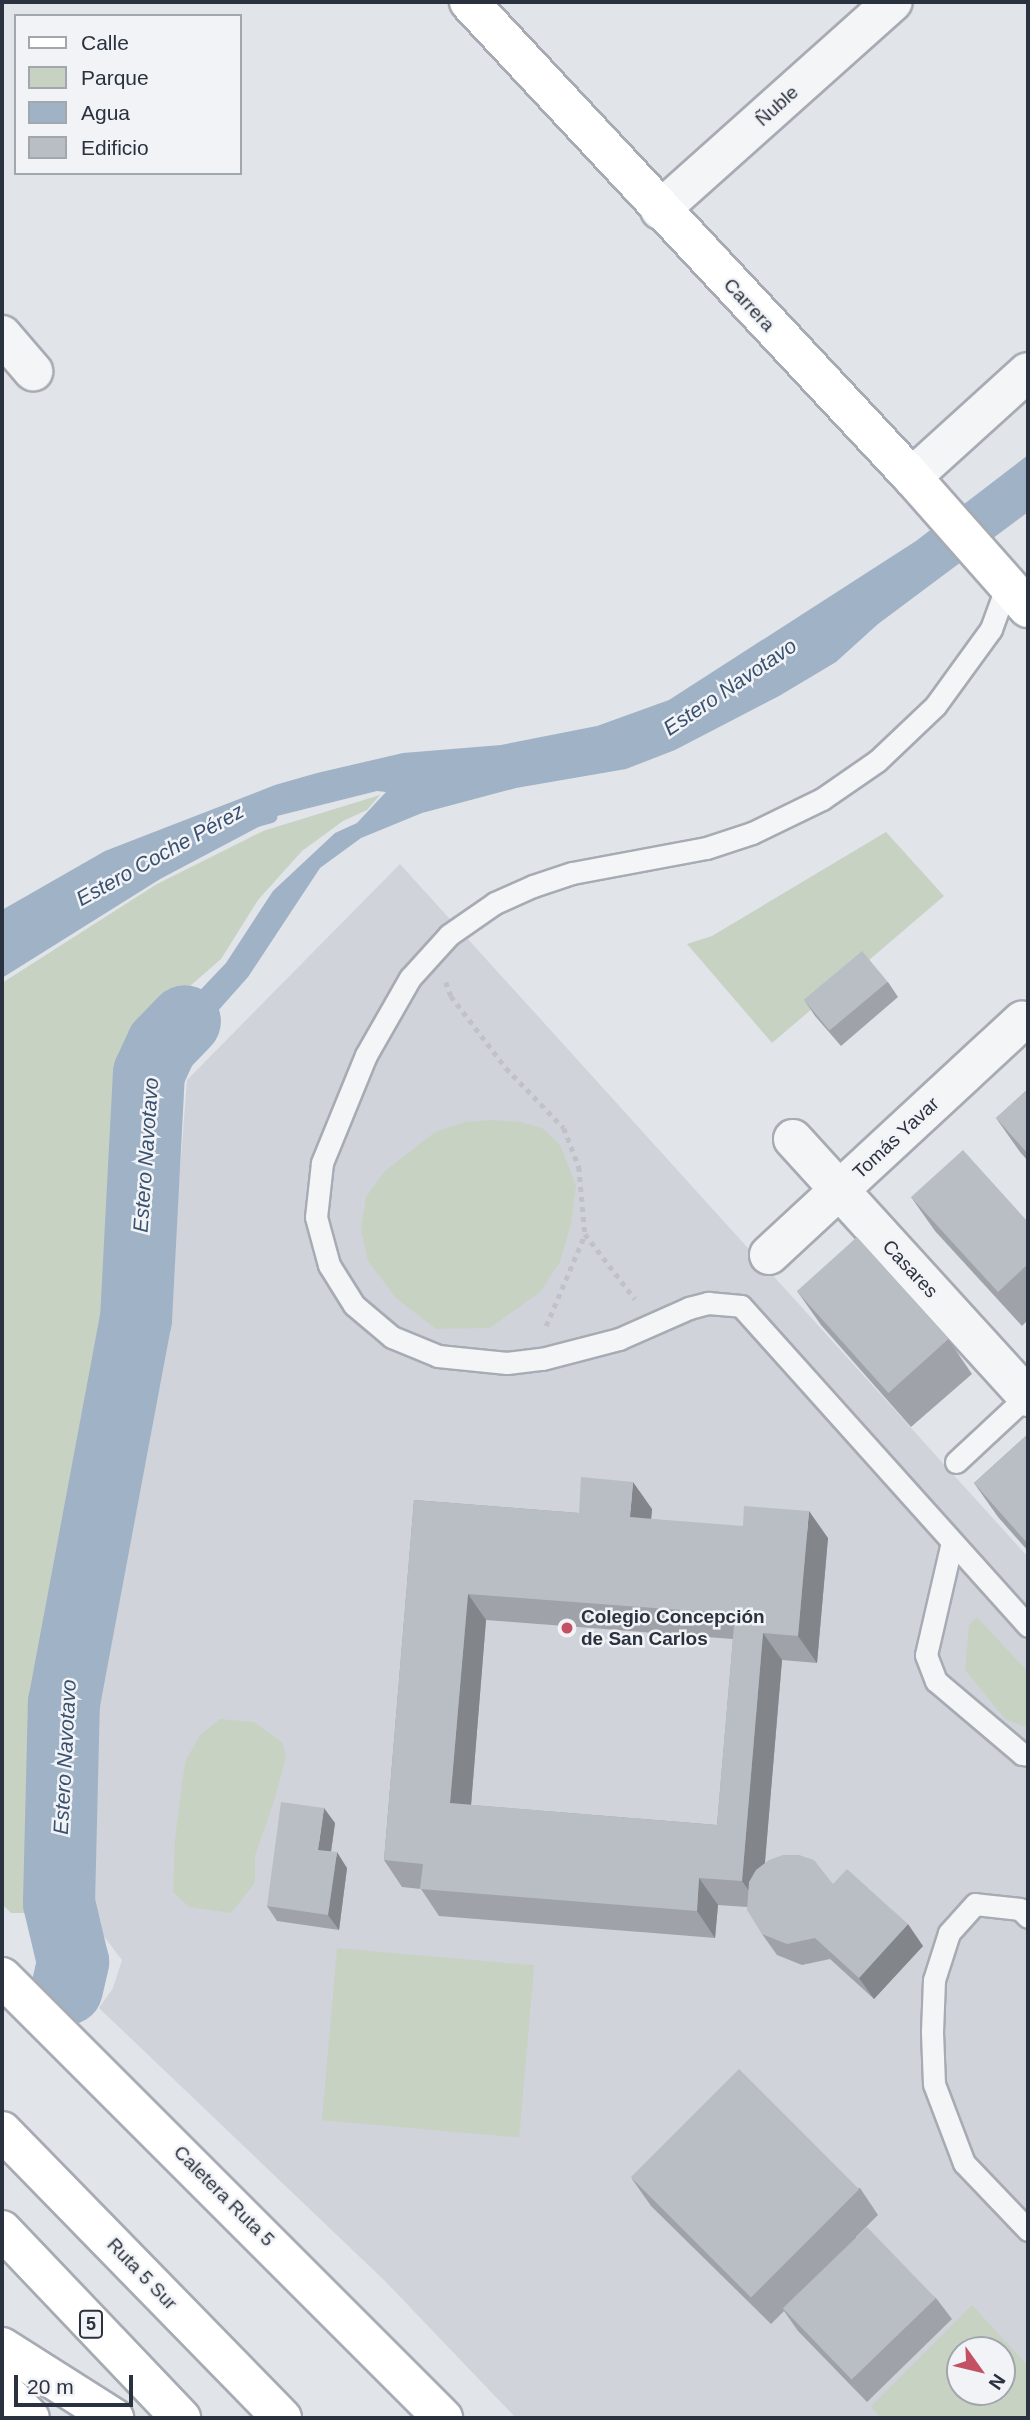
<!DOCTYPE html>
<meta charset="utf-8">
<style>
body{margin:0}
#map{position:relative;width:1030px;height:2420px;overflow:hidden;background:#e1e4e9;font-family:Helvetica,sans-serif}
div>[style]{position:absolute}
[style*='--x']{left:calc(var(--x)*1px);top:calc(var(--y)*1px);width:calc(var(--w)*1px);rotate:calc(var(--a)*1deg)}
.built>*{inset:0;background:#d0d3da}
.green>*{inset:0;background:#c7d2c3;transform-origin:0 0}
.water>*{inset:0;background:#9fb2c6}
.stream>*{height:12px;margin:-6px;padding:0 6px;transform-origin:6px;border-radius:6px;background:#9fb2c6}
.river>*{height:72px;margin:-36px;padding:0 36px;transform-origin:36px;border-radius:36px;background:#9fb2c6}
.path>*{height:4.5px;margin-top:-2.25px;transform-origin:0;background:repeating-linear-gradient(90deg,#c0c2c7 0 5px,transparent 0 10px)}
.roads{filter:drop-shadow(2px 0 #a7abb3) drop-shadow(-2px 0 #a7abb3) drop-shadow(0 2px #a7abb3) drop-shadow(0 -2px #a7abb3)}
.lane>*{height:21px;margin:-10.5px;padding:0 10.5px;transform-origin:10.5px;border-radius:10.5px;background:#f4f5f7}
.street>*{height:38px;margin:-19px;padding:0 19px;transform-origin:19px;border-radius:19px;background:#f4f5f7}
.secondary>*{height:38px;margin:-19px;padding:0 19px;transform-origin:19px;border-radius:19px;background:#fff}
.primary>*{height:38px;margin:-19px;padding:0 19px;transform-origin:19px;border-radius:19px;background:#fff}
.highway>*{height:38px;margin:-19px;padding:0 19px;transform-origin:19px;border-radius:19px;background:#fff}
.wall>*{inset:0;background:#9fa3a9}
.shaded-wall>*{inset:0;background:#82858a}
.building>*{inset:0;background:#b9bec5;transform-origin:0 0}
.dots>*{width:19px;height:19px;translate:-50% -50%;box-sizing:border-box;border:4px solid #f1f3f6;border-radius:50%}
span{translate:-50% -50%;white-space:nowrap;text-align:center;line-height:1.15;-webkit-text-stroke:5px #f1f3f6;paint-order:stroke}
.shield-label span{padding:2px 5px;background:#f1f3f6;border:2px solid;border-radius:5px;-webkit-text-stroke-width:0}
.shield-label{font-size:18px;color:#2b323f;font-weight:700}
.street-label{font-size:19px;color:#2b323f}
.poi-label{font-size:19px;color:#2b323f;font-weight:700}
.left{translate:0 -50%;text-align:left}
.water-label{font-size:21px;color:#39516f;font-style:italic}
.frame{position:absolute;inset:0;border:4px solid #2b323f;pointer-events:none}
.legend{position:absolute;left:14px;top:14px;width:228px;height:161px;box-sizing:border-box;background:#f1f3f6;border:2px solid #a2a6ad;margin:0;padding:9px 12px;list-style:none;font-size:21px;color:#2b323f}
.legend li{display:flex;align-items:center;gap:14px;height:35px}
.legend b{width:35px;border:2px solid #a2a6ad}
.north{position:absolute;left:946px;top:2336px;width:70px;height:70px;box-sizing:border-box;background:#f1f3f6;border:2px solid #a2a6ad;border-radius:50%;rotate:124deg;font-size:19px;font-weight:700;line-height:28px;text-align:center;color:#2b323f}
.north::after{content:'';display:block;margin:auto;width:24px;height:32px;background:#c35163;clip-path:polygon(50% 0,100% 100%,50% 72%,0 100%)}
.scale{position:absolute;left:14px;top:2375px;width:119px;height:32px;box-sizing:border-box;border:4px solid #2b323f;border-top:0;padding-left:9px;font-size:21px;line-height:24px;white-space:nowrap;color:#2b323f;-webkit-text-stroke:5px #f1f3f6;paint-order:stroke}
</style>
<div id="map">
<div class="built">
<i style="clip-path:polygon(evenodd,400px 864px,1028px 1557px,1028px 2418px,516px 2418px,384px 2280px,99px 2008px,113px 1988px,122px 1960px,90px 1918px,90px 1699px,169px 1311px,187px 1080px,400px 864px,960px 2350px,1002px 2350px,1002px 2392px,960px 2392px,960px 2350px)"></i>
</div>
<div class="green">
<i style="clip-path:polygon(380px 795px,367px 810px,343px 821px,302px 851px,258px 900px,221px 959px,166px 1007px,134px 1041px,120px 1084px,107px 1325px,34px 1703px,32px 1913px,11px 1913px,2px 1904px,2px 983px,157px 884px,263px 831px)"></i>
<i style="clip-path:polygon(886px 832px,944px 896px,772px 1043px,687px 944px,712px 936px)"></i>
<i style="clip-path:polygon(493px 1120px,521px 1122px,542px 1128px,560px 1145px,576px 1185px,571px 1224px,560px 1262px,540px 1292px,490px 1328px,436px 1329px,396px 1298px,368px 1261px,361px 1229px,366px 1197px,384px 1172px,435px 1132px,465px 1122px)"></i>
<i style="clip-path:polygon(977px 1617px,1028px 1672px,1028px 1728px,1005px 1719px,965px 1670px,969px 1625px)"></i>
<i style="clip-path:polygon(220px 1719px,254px 1722px,282px 1742px,286px 1756px,276px 1795px,255px 1856px,255px 1883px,231px 1913px,189px 1907px,173px 1892px,175px 1839px,185px 1762px,200px 1735px)"></i>
<i style="left:337px;top:1948px;width:198px;height:173px;rotate:5deg"></i>
<i style="clip-path:polygon(evenodd,972px 2305px,1028px 2366px,1028px 2418px,880px 2418px,871px 2406px,972px 2305px,1002px 2350px,1002px 2392px,960px 2392px,960px 2350px,1002px 2350px)"></i>
</div>
<div class="water">
<i style="clip-path:polygon(1028px 455px,1028px 512px,878px 624px,836px 662px,779px 696px,675px 750px,626px 769px,516px 788px,422px 813px,361px 838px,320px 868px,248px 977px,184px 1049px,170px 1081px,168px 1108px,147px 1107px,139px 1080px,152px 1048px,167px 1025px,226px 963px,273px 891px,335px 833px,357px 823px,386px 792px,377px 791px,257px 821px,155px 875px,2px 971px,2px 910px,105px 851px,275px 785px,317px 773px,403px 753px,501px 745px,597px 726px,669px 700px,916px 541px)"></i>
</div>
<div class="stream">
<i style="--x:2;--y:971;--w:181;--a:-32.1"></i>
<i style="--x:155;--y:875;--w:115;--a:-27.9"></i>
<i style="--x:257;--y:821;--w:15;--a:-16"></i>
</div>
<div class="river">
<i style="--x:67;--y:1989;--w:28;--a:-77"></i>
<i style="--x:73;--y:1962;--w:61;--a:-103.3"></i>
<i style="--x:59;--y:1903;--w:200;--a:-88.6"></i>
<i style="--x:64;--y:1703;--w:390;--a:-79.4"></i>
<i style="--x:136;--y:1320;--w:247;--a:-87"></i>
<i style="--x:149;--y:1073;--w:31;--a:-65"></i>
<i style="--x:162;--y:1045;--w:33;--a:-46"></i>
</div>
<div class="path">
<i style="--x:446;--y:982;--w:15;--a:70"></i>
<i style="--x:451;--y:996;--w:91;--a:52.6"></i>
<i style="--x:506;--y:1068;--w:83;--a:46"></i>
<i style="--x:564;--y:1128;--w:42;--a:69"></i>
<i style="--x:579;--y:1167;--w:67;--a:84.9"></i>
<i style="--x:585;--y:1234;--w:82;--a:52.4"></i>
<i style="--x:546;--y:1326;--w:100;--a:-67"></i>
</div>
<div class="roads">
<div class="lane">
<i style="--x:1007;--y:585;--w:47;--a:110"></i>
<i style="--x:991;--y:629;--w:95;--a:126"></i>
<i style="--x:935;--y:706;--w:80;--a:136.5"></i>
<i style="--x:877;--y:761;--w:67;--a:145.4"></i>
<i style="--x:822;--y:799;--w:78;--a:154.1"></i>
<i style="--x:752;--y:833;--w:48;--a:161.9"></i>
<i style="--x:706;--y:848;--w:136;--a:169.4"></i>
<i style="--x:572;--y:873;--w:41;--a:161.6"></i>
<i style="--x:533;--y:886;--w:42;--a:155.9"></i>
<i style="--x:495;--y:903;--w:56;--a:145.2"></i>
<i style="--x:449;--y:935;--w:58;--a:132.2"></i>
<i style="--x:410;--y:978;--w:89;--a:119.7"></i>
<i style="--x:366;--y:1055;--w:117;--a:112.2"></i>
<i style="--x:322;--y:1163;--w:54;--a:96.3"></i>
<i style="--x:316;--y:1217;--w:50;--a:74.8"></i>
<i style="--x:329;--y:1265;--w:47;--a:58"></i>
<i style="--x:354;--y:1305;--w:50;--a:40.1"></i>
<i style="--x:392;--y:1337;--w:50;--a:22.4"></i>
<i style="--x:438;--y:1356;--w:69;--a:5.8"></i>
<i style="--x:507;--y:1363;--w:35;--a:-7"></i>
<i style="--x:542;--y:1359;--w:80;--a:-14.6"></i>
<i style="--x:619;--y:1339;--w:77;--a:-23.9"></i>
<i style="--x:689;--y:1308;--w:20;--a:-15"></i>
<i style="--x:708;--y:1303;--w:33;--a:5"></i>
<i style="--x:741;--y:1306;--w:430;--a:48.1"></i>
<i style="--x:956;--y:1462;--w:98;--a:-42.9"></i>
<i style="--x:952;--y:1542;--w:116;--a:103"></i>
<i style="--x:926;--y:1655;--w:28;--a:69"></i>
<i style="--x:936;--y:1681;--w:113;--a:40.3"></i>
<i style="--x:1022;--y:1754;--w:6;--a:9"></i>
<i style="--x:1028;--y:1917;--w:11;--a:-135"></i>
<i style="--x:1020;--y:1909;--w:45;--a:-173.7"></i>
<i style="--x:975;--y:1904;--w:39;--a:132"></i>
<i style="--x:949;--y:1933;--w:49;--a:107.7"></i>
<i style="--x:934;--y:1980;--w:52;--a:92.2"></i>
<i style="--x:932;--y:2032;--w:52;--a:87.8"></i>
<i style="--x:934;--y:2084;--w:85;--a:69.2"></i>
<i style="--x:964;--y:2163;--w:93;--a:46.3"></i>
</div>
<div class="street">
<i style="--x:660;--y:210;--w:312;--a:-41.8"></i>
<i style="--x:2;--y:335;--w:48;--a:49.3"></i>
<i style="--x:912;--y:477;--w:156;--a:-42.2"></i>
<i style="--x:793;--y:1139;--w:349;--a:47.7"></i>
<i style="--x:769;--y:1255;--w:345;--a:-42.8"></i>
</div>
<div class="secondary">
<i style="--x:469;--y:2;--w:650;--a:47"></i>
<i style="--x:912;--y:477;--w:175;--a:48.5"></i>
<i style="--x:2;--y:2389;--w:40;--a:46"></i>
</div>
<div class="primary">
<i style="--x:2;--y:1977;--w:624;--a:45"></i>
</div>
<div class="highway">
<i style="--x:2;--y:2131;--w:401;--a:45.7"></i>
<i style="--x:2;--y:2230;--w:260;--a:46.4"></i>
<i style="--x:2;--y:2347;--w:133;--a:32.4"></i>
</div>
</div>
<div class="wall">
<i style="clip-path:polygon(888px 982px,898px 997px,841px 1046px,815px 1016px,805px 1001px)"></i>
<i style="clip-path:polygon(1028px 1089px,1028px 1161px,1020px 1152px,996px 1118px)"></i>
<i style="clip-path:polygon(911px 1197px,1028px 1222px,1028px 1320px,1022px 1326px,935px 1231px)"></i>
<i style="clip-path:polygon(797px 1291px,948px 1339px,972px 1374px,911px 1427px,821px 1325px)"></i>
<i style="clip-path:polygon(1028px 1434px,1028px 1551px,998px 1517px,974px 1483px)"></i>
<i style="clip-path:polygon(evenodd,414px 1500px,579px 1513px,652px 1509px,651px 1519px,828px 1538px,817px 1663px,782px 1660px,765px 1863px,833px 1884px,923px 1946px,874px 1999px,830px 1959px,802px 1965px,777px 1955px,762px 1934px,747px 1907px,718px 1905px,715px 1938px,439px 1916px,421px 1889px,402px 1887px,384px 1860px,414px 1500px,486px 1620px,733px 1639px,717px 1825px,471px 1805px,486px 1620px)"></i>
<i style="clip-path:polygon(335px 1823px,331px 1852px,347px 1868px,339px 1930px,277px 1921px,267px 1906px)"></i>
<i style="clip-path:polygon(632px 2179px,860px 2188px,878px 2215px,856px 2237px,936px 2298px,952px 2319px,867px 2402px,798px 2331px,784px 2311px,771px 2324px,651px 2206px)"></i>
</div>
<div class="shaded-wall">
<i style="clip-path:polygon(633px 1482px,652px 1509px,649px 1544px,630px 1517px)"></i>
<i style="clip-path:polygon(809px 1511px,828px 1538px,817px 1663px,798px 1636px)"></i>
<i style="clip-path:polygon(468px 1594px,486px 1620px,469px 1830px,450px 1803px)"></i>
<i style="clip-path:polygon(763px 1633px,782px 1660px,761px 1908px,742px 1881px)"></i>
<i style="clip-path:polygon(324px 1808px,335px 1823px,329px 1865px,318px 1850px)"></i>
<i style="clip-path:polygon(337px 1852px,347px 1868px,339px 1930px,328px 1915px)"></i>
<i style="clip-path:polygon(699px 1878px,718px 1905px,715px 1938px,697px 1911px)"></i>
<i style="clip-path:polygon(908px 1924px,923px 1946px,874px 1999px,859px 1978px)"></i>
</div>
<div class="building">
<i style="left:862px;top:951px;width:40px;height:76px;rotate:50deg"></i>
<i style="clip-path:polygon(1028px 1089px,1028px 1154px,996px 1118px)"></i>
<i style="clip-path:polygon(963px 1150px,1028px 1222px,1028px 1264px,998px 1292px,911px 1197px)"></i>
<i style="left:857px;top:1237px;width:137px;height:81px;rotate:48deg"></i>
<i style="clip-path:polygon(1028px 1434px,1028px 1544px,974px 1483px)"></i>
<i style="clip-path:polygon(evenodd,581px 1477px,633px 1482px,630px 1517px,743px 1526px,744px 1506px,809px 1511px,798px 1636px,763px 1633px,742px 1881px,699px 1878px,697px 1911px,420px 1889px,423px 1864px,384px 1860px,414px 1500px,579px 1513px,581px 1477px,468px 1594px,735px 1614px,717px 1825px,450px 1803px,468px 1594px)"></i>
<i style="clip-path:polygon(281px 1802px,324px 1808px,318px 1850px,337px 1852px,328px 1915px,267px 1906px)"></i>
<i style="clip-path:polygon(783px 1855px,799px 1855px,814px 1860px,833px 1884px,847px 1869px,908px 1924px,859px 1978px,815px 1938px,787px 1944px,762px 1934px,747px 1910px,749px 1882px,756px 1870px,769px 1860px)"></i>
<i style="left:739px;top:2069px;width:170px;height:153px;rotate:45deg"></i>
<i style="left:867px;top:2227px;width:99px;height:117px;rotate:46deg"></i>
</div>
<div class="dots">
<i style="left:567px;top:1628px;background:#c35163"></i>
</div>
<div class="shield-label">
<span style="left:91px;top:2324px">5</span>
</div>
<div class="street-label">
<span style="left:777px;top:106px;rotate:-42deg">Ñuble</span>
<span style="left:749px;top:305px;rotate:47deg">Carrera</span>
<span style="left:896px;top:1138px;rotate:-43deg">Tomás Yavar</span>
<span style="left:910px;top:1269px;rotate:47deg">Casares</span>
<span style="left:224px;top:2196px;rotate:45deg">Caletera Ruta 5</span>
<span style="left:142px;top:2274px;rotate:46deg">Ruta 5 Sur</span>
</div>
<div class="poi-label">
<span class="left" style="left:581px;top:1628px">Colegio Concepción<br>de San Carlos</span>
</div>
<div class="water-label">
<span style="left:730px;top:687px;rotate:-34deg">Estero Navotavo</span>
<span style="left:160px;top:855px;rotate:-29deg">Estero Coche Pérez</span>
<span style="left:146px;top:1155px;rotate:-86deg">Estero Navotavo</span>
<span style="left:65px;top:1757px;rotate:-87deg">Estero Navotavo</span>
</div>
<div class="frame"></div>
<ul class="legend">
<li><b style="height:9px;background:#fff"></b>Calle</li>
<li><b style="height:19px;background:#c7d2c3"></b>Parque</li>
<li><b style="height:19px;background:#9fb2c6"></b>Agua</li>
<li><b style="height:19px;background:#b9bec5"></b>Edificio</li>
</ul>
<div class="north">N</div>
<div class="scale">20 m</div>
</div>
